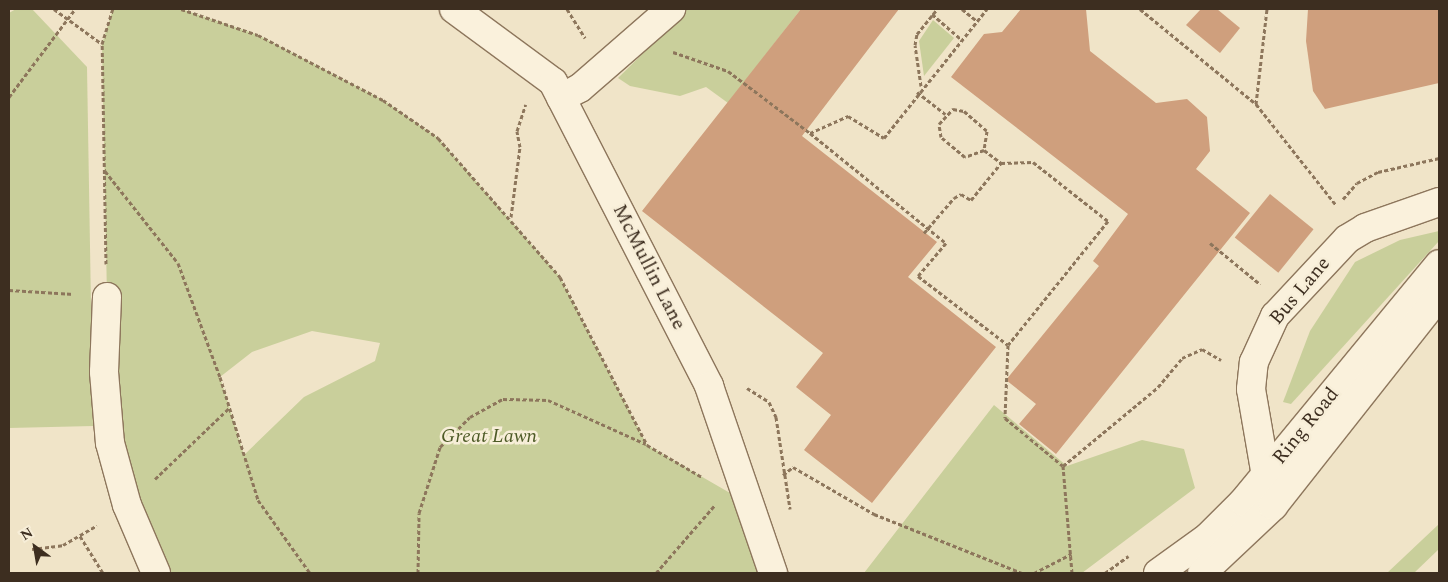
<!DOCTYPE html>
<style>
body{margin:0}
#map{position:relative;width:1448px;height:582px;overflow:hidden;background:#f0e4c8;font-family:Spectral,serif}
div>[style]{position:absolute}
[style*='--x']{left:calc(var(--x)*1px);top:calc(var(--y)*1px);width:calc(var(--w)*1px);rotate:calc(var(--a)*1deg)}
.green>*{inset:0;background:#c9cf9b}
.building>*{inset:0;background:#cf9f7d;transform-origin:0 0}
.path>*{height:3px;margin-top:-1.5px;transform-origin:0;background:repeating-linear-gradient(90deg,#8d765c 0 4px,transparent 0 6.5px)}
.roads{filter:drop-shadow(1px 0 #8d765c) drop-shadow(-1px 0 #8d765c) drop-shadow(0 1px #8d765c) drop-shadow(0 -1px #8d765c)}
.minor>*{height:28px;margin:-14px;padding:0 14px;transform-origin:14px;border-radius:14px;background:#faf1dc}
span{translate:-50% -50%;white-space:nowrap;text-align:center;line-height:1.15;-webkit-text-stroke:5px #f7eed8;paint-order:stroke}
.street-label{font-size:20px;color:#3d2e20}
.park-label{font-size:20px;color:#4d5a26;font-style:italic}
.frame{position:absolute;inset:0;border:10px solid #3d2e20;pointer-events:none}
.north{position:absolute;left:10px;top:522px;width:50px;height:50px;-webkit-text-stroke:4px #f7eed8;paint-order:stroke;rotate:328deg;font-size:14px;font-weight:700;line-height:20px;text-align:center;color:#3d2e20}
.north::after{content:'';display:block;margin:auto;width:18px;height:22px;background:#3d2e20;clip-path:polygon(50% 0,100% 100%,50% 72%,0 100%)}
</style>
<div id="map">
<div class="green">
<i style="clip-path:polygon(16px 9px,32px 9px,87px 67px,93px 426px,9px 428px,9px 13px)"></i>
<i style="clip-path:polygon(evenodd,113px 9px,181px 9px,258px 35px,383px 100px,438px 138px,560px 277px,647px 445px,730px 493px,746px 489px,773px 573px,156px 573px,127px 505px,107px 297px,102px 44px,113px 9px,312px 331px,380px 343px,375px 361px,304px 397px,244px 455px,220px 377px,252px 352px,312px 331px)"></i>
<i style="clip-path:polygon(688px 9px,801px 9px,728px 103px,706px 87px,680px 96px,630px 86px,618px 78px)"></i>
<i style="clip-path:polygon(933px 20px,954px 38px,924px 76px,919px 41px)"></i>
<i style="clip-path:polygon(1439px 231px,1439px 241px,1291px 404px,1283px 402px,1310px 331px,1355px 262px,1400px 240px)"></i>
<i style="clip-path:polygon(994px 405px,1067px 466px,1142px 440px,1184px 449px,1195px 488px,1082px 573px,864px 573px)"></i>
<i style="clip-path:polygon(1439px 524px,1439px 549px,1414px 573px,1387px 573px)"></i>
</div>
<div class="building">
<i style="clip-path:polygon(801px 9px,899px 9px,802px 136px,937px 242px,908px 277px,996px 347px,872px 503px,804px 450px,831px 415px,796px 387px,823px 353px,642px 211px)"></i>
<i style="clip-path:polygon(1021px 9px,1086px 9px,1090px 51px,1156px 103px,1187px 99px,1207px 117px,1210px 151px,1196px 169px,1250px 213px,1056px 454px,1019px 424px,1036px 404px,1006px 380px,1099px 266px,1093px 261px,1128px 214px,951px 77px,984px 34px,1002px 32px)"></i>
<i style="clip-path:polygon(1201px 9px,1217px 9px,1240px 28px,1220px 53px,1186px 25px)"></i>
<i style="clip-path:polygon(1308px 9px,1439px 9px,1439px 83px,1325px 109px,1313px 91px,1306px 41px)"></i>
<i style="left:1270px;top:194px;width:56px;height:56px;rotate:39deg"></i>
</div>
<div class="path">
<i style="--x:54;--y:9;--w:59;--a:36.1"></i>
<i style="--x:181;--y:9;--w:81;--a:18.7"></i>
<i style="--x:258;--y:35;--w:141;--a:27.5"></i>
<i style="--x:383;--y:100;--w:67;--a:34.6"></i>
<i style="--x:438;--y:138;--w:185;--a:48.7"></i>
<i style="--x:560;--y:277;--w:189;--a:62.6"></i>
<i style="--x:647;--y:445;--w:64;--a:30.2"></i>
<i style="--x:567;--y:9;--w:34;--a:58"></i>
<i style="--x:962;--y:9;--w:19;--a:39"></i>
<i style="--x:1140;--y:9;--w:150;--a:39.3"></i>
<i style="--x:1256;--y:104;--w:129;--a:51.6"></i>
<i style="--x:932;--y:14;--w:38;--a:41"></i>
<i style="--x:673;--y:52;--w:58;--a:19.1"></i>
<i style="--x:728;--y:71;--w:103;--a:37.1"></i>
<i style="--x:810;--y:133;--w:42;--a:-24.1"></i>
<i style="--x:848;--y:116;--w:42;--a:31.4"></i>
<i style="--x:884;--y:138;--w:165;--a:-51.4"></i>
<i style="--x:921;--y:86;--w:41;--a:-98.3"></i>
<i style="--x:915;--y:45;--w:11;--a:-80"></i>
<i style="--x:917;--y:34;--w:32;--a:-51"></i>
<i style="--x:917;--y:92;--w:36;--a:38"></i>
<i style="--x:9;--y:97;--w:110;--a:-53.1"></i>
<i style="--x:1256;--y:104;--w:96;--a:-83.4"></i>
<i style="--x:953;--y:109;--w:11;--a:10"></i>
<i style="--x:964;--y:111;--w:30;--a:41"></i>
<i style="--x:987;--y:131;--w:19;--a:99"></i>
<i style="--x:984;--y:150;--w:20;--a:160"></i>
<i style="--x:965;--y:157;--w:31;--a:-140"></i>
<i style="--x:941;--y:137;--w:13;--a:-99"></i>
<i style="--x:939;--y:124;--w:21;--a:-47"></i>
<i style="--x:810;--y:133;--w:175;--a:39"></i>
<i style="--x:946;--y:243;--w:43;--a:130.3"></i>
<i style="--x:918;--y:276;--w:113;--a:37.5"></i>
<i style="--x:984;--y:150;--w:21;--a:37"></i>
<i style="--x:1001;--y:163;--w:32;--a:-2"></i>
<i style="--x:1033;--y:162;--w:95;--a:38.2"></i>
<i style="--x:1108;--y:221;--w:159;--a:128.9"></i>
<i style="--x:1008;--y:345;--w:73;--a:92.4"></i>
<i style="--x:1005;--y:418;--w:75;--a:39.6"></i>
<i style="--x:105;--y:171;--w:117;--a:51.6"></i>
<i style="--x:178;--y:263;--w:121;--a:69.8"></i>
<i style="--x:220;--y:377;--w:129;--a:72.8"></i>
<i style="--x:258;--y:500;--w:90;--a:54.5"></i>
<i style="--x:1343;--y:199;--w:21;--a:-49"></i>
<i style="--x:1357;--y:183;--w:24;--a:-28"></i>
<i style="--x:1378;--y:172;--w:63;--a:-12.9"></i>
<i style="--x:511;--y:217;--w:71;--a:-82.7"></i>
<i style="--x:520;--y:147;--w:16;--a:-101"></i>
<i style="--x:517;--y:131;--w:28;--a:-72"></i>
<i style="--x:924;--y:233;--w:46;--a:-49.4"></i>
<i style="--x:954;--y:198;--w:8;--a:-30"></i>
<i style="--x:961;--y:194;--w:12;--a:31"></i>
<i style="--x:971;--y:200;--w:48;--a:-51"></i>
<i style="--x:1210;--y:243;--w:65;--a:39.4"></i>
<i style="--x:106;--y:264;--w:220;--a:-91"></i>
<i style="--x:102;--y:44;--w:37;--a:-73"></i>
<i style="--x:9;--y:290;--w:65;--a:3.5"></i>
<i style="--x:747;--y:388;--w:26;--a:32"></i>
<i style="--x:769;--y:402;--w:17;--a:65"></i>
<i style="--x:776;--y:417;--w:93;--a:81.3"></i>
<i style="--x:783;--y:475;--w:13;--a:-39"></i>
<i style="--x:793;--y:467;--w:94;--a:30.1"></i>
<i style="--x:874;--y:514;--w:159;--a:21.7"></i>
<i style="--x:155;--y:479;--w:103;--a:-43.8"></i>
<i style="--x:80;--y:536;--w:44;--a:58.1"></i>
<i style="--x:32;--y:549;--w:31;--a:-7"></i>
<i style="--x:63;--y:545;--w:39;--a:-30"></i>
<i style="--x:418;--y:573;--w:60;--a:-89"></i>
<i style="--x:419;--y:513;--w:69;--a:-72.3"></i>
<i style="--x:440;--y:447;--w:42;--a:-45"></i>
<i style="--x:470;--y:417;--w:38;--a:-29"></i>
<i style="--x:503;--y:399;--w:45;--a:1.3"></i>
<i style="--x:548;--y:400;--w:107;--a:24.2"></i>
<i style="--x:656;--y:573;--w:89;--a:-49.1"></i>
<i style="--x:1034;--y:573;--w:42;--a:-27.2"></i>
<i style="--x:1072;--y:573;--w:107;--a:-94.8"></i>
<i style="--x:1063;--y:466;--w:124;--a:-39.7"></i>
<i style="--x:1158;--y:387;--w:38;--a:-50"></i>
<i style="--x:1182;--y:358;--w:22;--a:-24"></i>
<i style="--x:1202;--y:349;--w:22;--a:30"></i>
<i style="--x:1105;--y:573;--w:29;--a:-36"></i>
</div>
<div class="roads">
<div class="minor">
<i style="--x:454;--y:9;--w:123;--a:36.4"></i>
<i style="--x:553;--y:82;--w:342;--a:62.8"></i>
<i style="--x:709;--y:386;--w:198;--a:71.1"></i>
<i style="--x:561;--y:98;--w:21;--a:-28"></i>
<i style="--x:580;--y:88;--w:121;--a:-41"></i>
<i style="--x:107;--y:297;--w:75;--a:92.3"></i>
<i style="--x:104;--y:372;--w:71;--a:85.2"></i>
<i style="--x:110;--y:443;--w:64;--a:74.7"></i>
<i style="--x:127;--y:505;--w:74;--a:66.9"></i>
<i style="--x:1266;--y:476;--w:88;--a:-99.8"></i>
<i style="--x:1251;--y:389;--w:27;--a:-84"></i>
<i style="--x:1254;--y:362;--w:51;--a:-65.5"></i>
<i style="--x:1275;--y:316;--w:105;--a:-46.9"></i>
<i style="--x:1347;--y:239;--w:21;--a:-31"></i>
<i style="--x:1365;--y:228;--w:78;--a:-19.4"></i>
<i style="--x:1158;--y:573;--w:62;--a:-35.8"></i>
<i style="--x:1208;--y:537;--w:49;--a:-45"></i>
<i style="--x:1243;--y:502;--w:308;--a:-50.5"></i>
<i style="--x:1202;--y:573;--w:98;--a:-43.3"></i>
<i style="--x:1273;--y:506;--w:268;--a:-51.7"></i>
</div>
</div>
<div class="street-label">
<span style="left:649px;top:267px;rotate:63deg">McMullin Lane</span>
<span style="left:1300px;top:291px;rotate:-50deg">Bus Lane</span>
<span style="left:1306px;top:426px;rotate:-51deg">Ring Road</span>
</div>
<div class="park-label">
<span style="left:489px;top:436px">Great Lawn</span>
</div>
<div class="frame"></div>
<div class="north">N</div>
</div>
